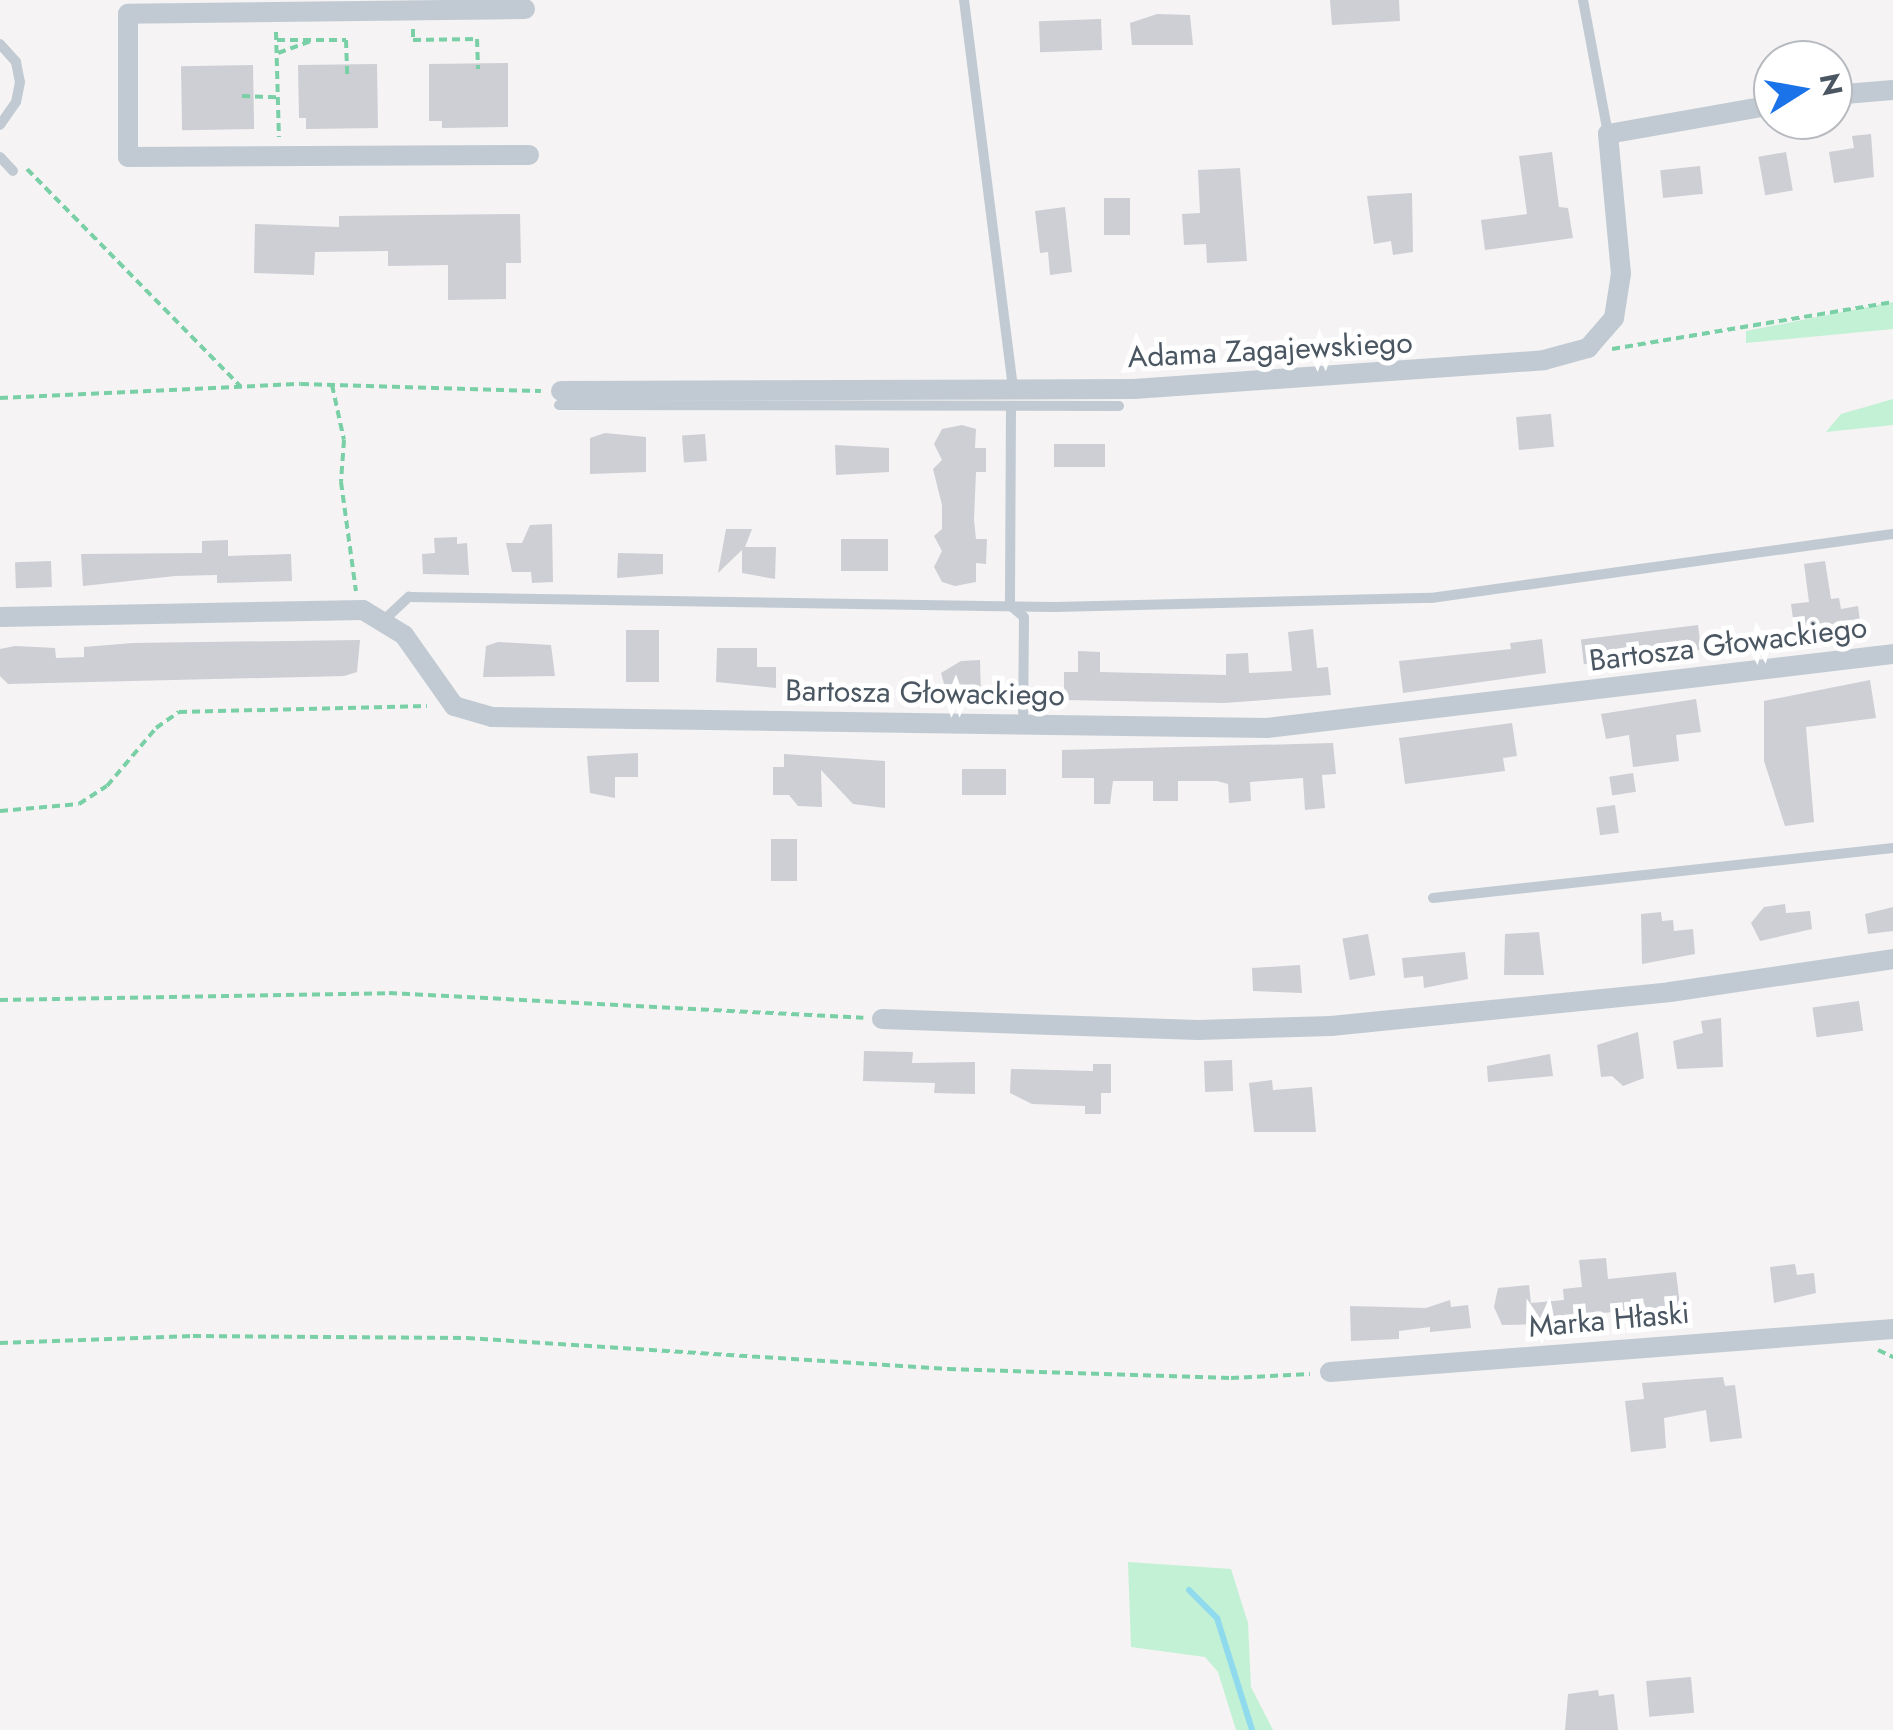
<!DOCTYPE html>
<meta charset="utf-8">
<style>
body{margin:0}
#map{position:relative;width:1893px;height:1730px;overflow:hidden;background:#f5f3f3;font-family:Jost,sans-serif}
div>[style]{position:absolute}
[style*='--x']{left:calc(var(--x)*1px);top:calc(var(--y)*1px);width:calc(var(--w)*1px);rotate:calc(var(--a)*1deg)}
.green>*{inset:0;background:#c3f1d5}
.stream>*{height:6px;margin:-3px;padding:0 3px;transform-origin:3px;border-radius:3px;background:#90daee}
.building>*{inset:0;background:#cdcfd5;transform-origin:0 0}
.path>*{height:4px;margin-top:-2px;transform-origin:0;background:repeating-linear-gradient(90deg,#7ad0a6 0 8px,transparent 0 13px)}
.lane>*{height:10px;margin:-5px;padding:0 5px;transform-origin:5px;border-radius:5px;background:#c1cad2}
.street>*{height:20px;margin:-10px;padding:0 10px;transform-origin:10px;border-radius:10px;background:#c1cad2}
span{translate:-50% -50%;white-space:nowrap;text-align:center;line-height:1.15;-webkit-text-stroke:10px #fff;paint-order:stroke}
.street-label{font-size:30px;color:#4a5661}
.north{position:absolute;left:1753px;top:40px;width:100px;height:100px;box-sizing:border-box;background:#fff;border:2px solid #b7bbc0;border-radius:50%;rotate:79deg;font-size:28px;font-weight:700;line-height:40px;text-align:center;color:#4a5661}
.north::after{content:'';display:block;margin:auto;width:35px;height:45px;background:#1a73e8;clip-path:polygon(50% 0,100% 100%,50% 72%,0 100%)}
</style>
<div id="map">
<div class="green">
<i style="clip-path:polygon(1893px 302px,1893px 329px,1746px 343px,1746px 331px)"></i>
<i style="clip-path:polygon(1893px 399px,1893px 425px,1826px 432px,1841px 414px)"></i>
<i style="clip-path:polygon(1128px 1562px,1231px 1569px,1248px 1623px,1251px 1687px,1273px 1730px,1236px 1730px,1218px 1672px,1205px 1657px,1131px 1647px)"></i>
</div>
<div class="stream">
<i style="--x:1189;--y:1590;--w:40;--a:45"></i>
<i style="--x:1217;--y:1618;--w:117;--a:72.6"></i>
</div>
<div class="building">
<i style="clip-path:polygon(1330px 0,1399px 0,1400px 21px,1332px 25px)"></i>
<i style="clip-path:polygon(1157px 14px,1190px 15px,1193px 45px,1132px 45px,1130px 23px)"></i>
<i style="left:1101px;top:19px;width:31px;height:62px;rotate:88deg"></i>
<i style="clip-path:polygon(508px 63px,508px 127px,442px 128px,442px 121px,429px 121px,429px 64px)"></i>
<i style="clip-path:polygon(377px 64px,378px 128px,306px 129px,306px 118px,299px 118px,298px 65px)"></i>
<i style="left:253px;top:65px;width:64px;height:72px;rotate:89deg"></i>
<i style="clip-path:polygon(1871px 134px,1874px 177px,1834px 183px,1829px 152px,1854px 148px,1852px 136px)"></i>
<i style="clip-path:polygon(1552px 152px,1559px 207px,1568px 208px,1573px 238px,1485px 250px,1481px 220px,1527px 214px,1519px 156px)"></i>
<i style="left:1786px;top:152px;width:39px;height:28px;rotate:80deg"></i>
<i style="left:1700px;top:166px;width:28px;height:40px;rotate:84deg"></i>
<i style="clip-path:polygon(1240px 168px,1247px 261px,1207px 263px,1206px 244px,1184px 245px,1182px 214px,1200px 213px,1198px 170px)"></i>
<i style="clip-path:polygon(1412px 193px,1413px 252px,1393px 255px,1391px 241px,1374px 244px,1367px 196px)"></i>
<i style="left:1104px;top:198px;width:26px;height:37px"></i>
<i style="clip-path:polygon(1065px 207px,1072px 272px,1050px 275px,1048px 252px,1040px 253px,1035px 211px)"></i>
<i style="clip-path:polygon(520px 214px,521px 263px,506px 263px,506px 299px,448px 300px,448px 265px,388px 266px,388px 251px,315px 252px,314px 275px,254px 273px,255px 224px,339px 227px,339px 216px)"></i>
<i style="left:1551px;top:414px;width:33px;height:35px;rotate:85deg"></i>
<i style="clip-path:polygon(962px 425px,976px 429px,975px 448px,986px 448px,986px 472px,976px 472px,974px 520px,976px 539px,987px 539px,986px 564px,976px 563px,976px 582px,955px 586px,942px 582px,934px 567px,942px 551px,934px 536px,942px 529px,942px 505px,933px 469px,942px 460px,934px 444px,942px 429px)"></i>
<i style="clip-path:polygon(605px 433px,646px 437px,646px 472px,590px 474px,590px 438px)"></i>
<i style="left:705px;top:434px;width:27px;height:23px;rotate:86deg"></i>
<i style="left:1054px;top:444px;width:51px;height:23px"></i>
<i style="clip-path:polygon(835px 445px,889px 448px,889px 472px,836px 475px)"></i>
<i style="clip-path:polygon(552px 524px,553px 582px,532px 583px,531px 572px,512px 572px,506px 543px,522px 543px,530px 525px)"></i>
<i style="clip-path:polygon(726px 529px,752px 529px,745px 547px,776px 547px,775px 579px,742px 573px,742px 550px,718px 573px)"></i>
<i style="clip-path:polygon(457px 537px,457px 544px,467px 543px,469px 575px,423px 574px,422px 554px,435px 553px,434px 538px)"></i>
<i style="left:841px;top:539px;width:47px;height:32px"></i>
<i style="clip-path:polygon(228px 540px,228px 556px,291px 554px,292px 581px,217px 583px,217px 575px,175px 576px,83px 586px,81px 554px,202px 553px,202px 541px)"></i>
<i style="clip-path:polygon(618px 553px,663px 554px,663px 574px,617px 578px)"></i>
<i style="left:51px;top:561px;width:26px;height:36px;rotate:88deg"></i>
<i style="clip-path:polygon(1825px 561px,1831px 599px,1839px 598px,1841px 609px,1858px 606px,1862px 635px,1796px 642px,1791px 604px,1809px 602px,1804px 564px)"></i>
<i style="left:1698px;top:625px;width:25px;height:118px;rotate:83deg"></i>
<i style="clip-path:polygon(1313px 629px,1317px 668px,1328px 667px,1331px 695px,1224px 703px,1064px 700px,1064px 672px,1078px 672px,1078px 651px,1100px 652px,1100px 672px,1226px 675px,1226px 654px,1248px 653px,1249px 673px,1292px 671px,1288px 632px)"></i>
<i style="left:626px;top:630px;width:33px;height:52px"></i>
<i style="clip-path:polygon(1542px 639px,1546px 673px,1403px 693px,1399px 661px,1511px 649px,1510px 643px)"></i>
<i style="clip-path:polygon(360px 640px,357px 672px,344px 676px,8px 684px,0 676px,0 649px,15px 646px,55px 648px,56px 658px,84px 657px,84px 647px,133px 643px)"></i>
<i style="clip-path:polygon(498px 642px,551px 645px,555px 676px,483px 677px,486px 646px)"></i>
<i style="clip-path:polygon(717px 648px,757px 648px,757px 667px,776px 667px,776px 688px,716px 682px)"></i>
<i style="clip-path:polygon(980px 660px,981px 698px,948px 698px,941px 673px,961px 661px)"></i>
<i style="clip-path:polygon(1870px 680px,1876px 718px,1806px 727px,1814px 822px,1785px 826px,1764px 761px,1764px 701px)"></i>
<i style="clip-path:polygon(1696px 699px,1701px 732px,1676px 735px,1679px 761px,1633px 767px,1629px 735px,1606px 739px,1601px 714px)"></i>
<i style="clip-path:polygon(1512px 723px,1517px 756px,1503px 758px,1505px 771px,1405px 784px,1399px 738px)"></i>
<i style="clip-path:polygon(1333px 743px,1336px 774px,1322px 775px,1325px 808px,1305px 810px,1303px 778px,1250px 782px,1251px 801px,1229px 803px,1228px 784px,1217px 781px,1178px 781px,1178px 801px,1153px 801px,1153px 781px,1113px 781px,1110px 804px,1094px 804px,1094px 778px,1062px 778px,1062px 750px)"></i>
<i style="clip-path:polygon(638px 753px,638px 777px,615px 777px,615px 798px,590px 793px,587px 756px)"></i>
<i style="clip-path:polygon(784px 754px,885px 761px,885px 808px,853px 804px,821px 770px,822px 807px,798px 806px,789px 795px,773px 795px,773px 767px,784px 767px)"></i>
<i style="left:962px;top:769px;width:44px;height:26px"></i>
<i style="left:1633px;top:773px;width:19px;height:24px;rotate:81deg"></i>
<i style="left:1615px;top:805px;width:28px;height:19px;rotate:82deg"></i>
<i style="left:771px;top:839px;width:26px;height:42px"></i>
<i style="clip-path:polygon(1785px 904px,1786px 913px,1810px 911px,1812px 929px,1760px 941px,1751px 923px,1764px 907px)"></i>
<i style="clip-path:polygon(1893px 907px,1893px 931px,1868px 934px,1865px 914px)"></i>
<i style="clip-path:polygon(1661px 912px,1662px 921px,1673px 920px,1674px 931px,1693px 929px,1695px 954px,1642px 964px,1641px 914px)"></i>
<i style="clip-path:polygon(1539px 932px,1544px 975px,1504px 975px,1505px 934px)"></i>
<i style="left:1368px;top:934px;width:42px;height:26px;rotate:80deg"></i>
<i style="clip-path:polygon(1465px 952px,1468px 979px,1424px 988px,1423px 976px,1404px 978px,1402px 958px)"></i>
<i style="clip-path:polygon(1300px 965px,1302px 993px,1253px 991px,1252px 968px)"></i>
<i style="left:1859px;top:1001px;width:30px;height:47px;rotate:82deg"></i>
<i style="clip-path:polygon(1721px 1018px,1723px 1067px,1677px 1069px,1673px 1041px,1703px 1033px,1701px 1021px)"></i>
<i style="clip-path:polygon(1638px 1032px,1644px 1078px,1623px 1086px,1612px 1076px,1601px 1077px,1597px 1045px)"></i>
<i style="clip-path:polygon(864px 1051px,913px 1052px,912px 1063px,975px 1062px,975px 1094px,934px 1093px,935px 1083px,863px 1081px)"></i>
<i style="clip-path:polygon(1550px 1054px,1553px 1076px,1488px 1082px,1487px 1066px)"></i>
<i style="left:1232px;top:1060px;width:31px;height:28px;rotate:88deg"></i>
<i style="clip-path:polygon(1093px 1064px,1111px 1064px,1111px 1093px,1101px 1093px,1101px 1114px,1085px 1114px,1085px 1106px,1032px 1104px,1010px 1093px,1011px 1069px,1093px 1071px)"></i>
<i style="clip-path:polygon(1272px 1080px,1273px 1090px,1312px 1087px,1316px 1132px,1254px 1132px,1249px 1083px)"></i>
<i style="clip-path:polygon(1606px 1258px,1608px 1279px,1676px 1272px,1680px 1306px,1591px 1314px,1585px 1323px,1502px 1325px,1494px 1307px,1498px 1288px,1529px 1285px,1531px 1303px,1564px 1300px,1563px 1289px,1582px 1287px,1579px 1260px)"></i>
<i style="clip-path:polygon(1795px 1264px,1797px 1275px,1814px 1273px,1816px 1293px,1774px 1303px,1770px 1267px)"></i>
<i style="clip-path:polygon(1450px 1300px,1451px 1307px,1468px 1305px,1471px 1328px,1430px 1332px,1430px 1327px,1399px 1331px,1399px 1339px,1351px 1341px,1350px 1306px,1426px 1308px)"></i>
<i style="clip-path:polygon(1723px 1377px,1725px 1386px,1735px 1385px,1742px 1438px,1710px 1442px,1706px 1410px,1664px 1418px,1666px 1448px,1631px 1452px,1625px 1401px,1644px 1399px,1642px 1383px)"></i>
<i style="left:1691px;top:1677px;width:36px;height:45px;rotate:85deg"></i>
<i style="clip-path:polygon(1598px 1690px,1599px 1696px,1614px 1694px,1618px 1730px,1565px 1730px,1568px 1694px)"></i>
</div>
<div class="path">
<i style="--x:413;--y:29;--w:11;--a:90"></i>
<i style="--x:413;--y:40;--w:64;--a:-0.9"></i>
<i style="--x:477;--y:39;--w:30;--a:88"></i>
<i style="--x:276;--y:32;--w:105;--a:88.4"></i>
<i style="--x:277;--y:40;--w:69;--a:0"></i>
<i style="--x:346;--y:40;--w:35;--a:88"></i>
<i style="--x:278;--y:53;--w:37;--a:-20"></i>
<i style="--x:242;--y:96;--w:36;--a:2"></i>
<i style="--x:27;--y:169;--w:305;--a:45.5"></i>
<i style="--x:1612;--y:349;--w:285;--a:-9.5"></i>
<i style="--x:332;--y:385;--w:56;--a:77.7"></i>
<i style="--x:344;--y:440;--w:42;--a:94.1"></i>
<i style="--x:341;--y:482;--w:110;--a:82.2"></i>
<i style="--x:0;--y:398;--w:301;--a:-2.7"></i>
<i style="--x:301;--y:384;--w:240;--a:1.7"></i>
<i style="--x:0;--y:811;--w:79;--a:-5.1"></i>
<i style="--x:79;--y:804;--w:33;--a:-33"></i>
<i style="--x:107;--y:786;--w:76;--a:-49.8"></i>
<i style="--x:156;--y:728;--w:28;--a:-35"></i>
<i style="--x:179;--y:712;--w:248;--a:-1.4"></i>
<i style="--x:0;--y:1000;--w:389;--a:-1"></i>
<i style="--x:389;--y:993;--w:475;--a:3"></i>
<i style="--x:0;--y:1343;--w:193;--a:-2.1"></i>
<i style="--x:193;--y:1336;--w:274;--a:0.4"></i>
<i style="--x:467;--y:1338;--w:482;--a:3.7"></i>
<i style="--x:948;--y:1369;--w:283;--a:1.8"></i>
<i style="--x:1231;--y:1378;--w:79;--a:-2.9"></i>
<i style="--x:1878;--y:1350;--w:17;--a:25"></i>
</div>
<div class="lane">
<i style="--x:964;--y:0;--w:392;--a:82.8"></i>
<i style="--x:1583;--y:0;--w:136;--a:79.4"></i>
<i style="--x:0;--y:44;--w:24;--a:48"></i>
<i style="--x:16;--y:62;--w:20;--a:79"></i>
<i style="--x:20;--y:82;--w:20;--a:101"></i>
<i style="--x:16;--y:102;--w:28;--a:125"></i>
<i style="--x:0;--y:157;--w:19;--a:47"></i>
<i style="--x:559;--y:405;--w:560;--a:0.1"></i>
<i style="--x:1011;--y:407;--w:198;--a:90.3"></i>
<i style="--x:1010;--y:605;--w:18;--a:41"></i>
<i style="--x:1024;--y:617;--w:107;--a:90.5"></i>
<i style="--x:385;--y:619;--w:33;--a:-43"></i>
<i style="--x:409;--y:597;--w:646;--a:0.89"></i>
<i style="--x:1055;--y:607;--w:376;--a:-1.4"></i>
<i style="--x:1431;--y:598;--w:466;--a:-7.9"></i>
<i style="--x:1433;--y:898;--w:463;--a:-6.2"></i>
</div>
<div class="street">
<i style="--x:525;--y:9;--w:397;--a:179.3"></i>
<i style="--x:128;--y:14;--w:143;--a:90"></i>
<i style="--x:128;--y:157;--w:401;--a:-0.3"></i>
<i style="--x:1833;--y:95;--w:60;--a:-4.8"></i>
<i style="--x:561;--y:391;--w:573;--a:-0.2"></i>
<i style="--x:1134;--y:389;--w:411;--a:-4"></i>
<i style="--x:1544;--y:360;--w:46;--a:-15.3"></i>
<i style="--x:1588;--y:348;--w:40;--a:-49"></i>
<i style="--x:1614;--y:318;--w:45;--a:-81"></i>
<i style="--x:1621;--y:274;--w:141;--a:-95.3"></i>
<i style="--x:1608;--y:134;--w:168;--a:-10"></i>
<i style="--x:0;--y:617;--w:363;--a:-1.1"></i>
<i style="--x:363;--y:610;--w:48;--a:31.4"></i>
<i style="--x:404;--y:635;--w:87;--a:54.8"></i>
<i style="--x:454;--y:706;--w:40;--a:16"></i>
<i style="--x:492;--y:717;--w:775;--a:0.81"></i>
<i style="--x:1267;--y:728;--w:630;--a:-6.74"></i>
<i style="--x:882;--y:1019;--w:316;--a:2"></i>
<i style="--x:1198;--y:1030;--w:133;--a:-1.7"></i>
<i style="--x:1331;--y:1026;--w:341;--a:-5.7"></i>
<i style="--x:1670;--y:992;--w:225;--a:-8.4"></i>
<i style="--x:1330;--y:1372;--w:565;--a:-4.37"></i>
</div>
<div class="street-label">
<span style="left:1270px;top:350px;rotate:-3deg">Adama Zagajewskiego</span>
<span style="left:1728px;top:644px;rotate:-7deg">Bartosza Głowackiego</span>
<span style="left:925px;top:693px;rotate:1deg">Bartosza Głowackiego</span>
<span style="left:1609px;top:1320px;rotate:-5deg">Marka Hłaski</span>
</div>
<div class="north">N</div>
</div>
